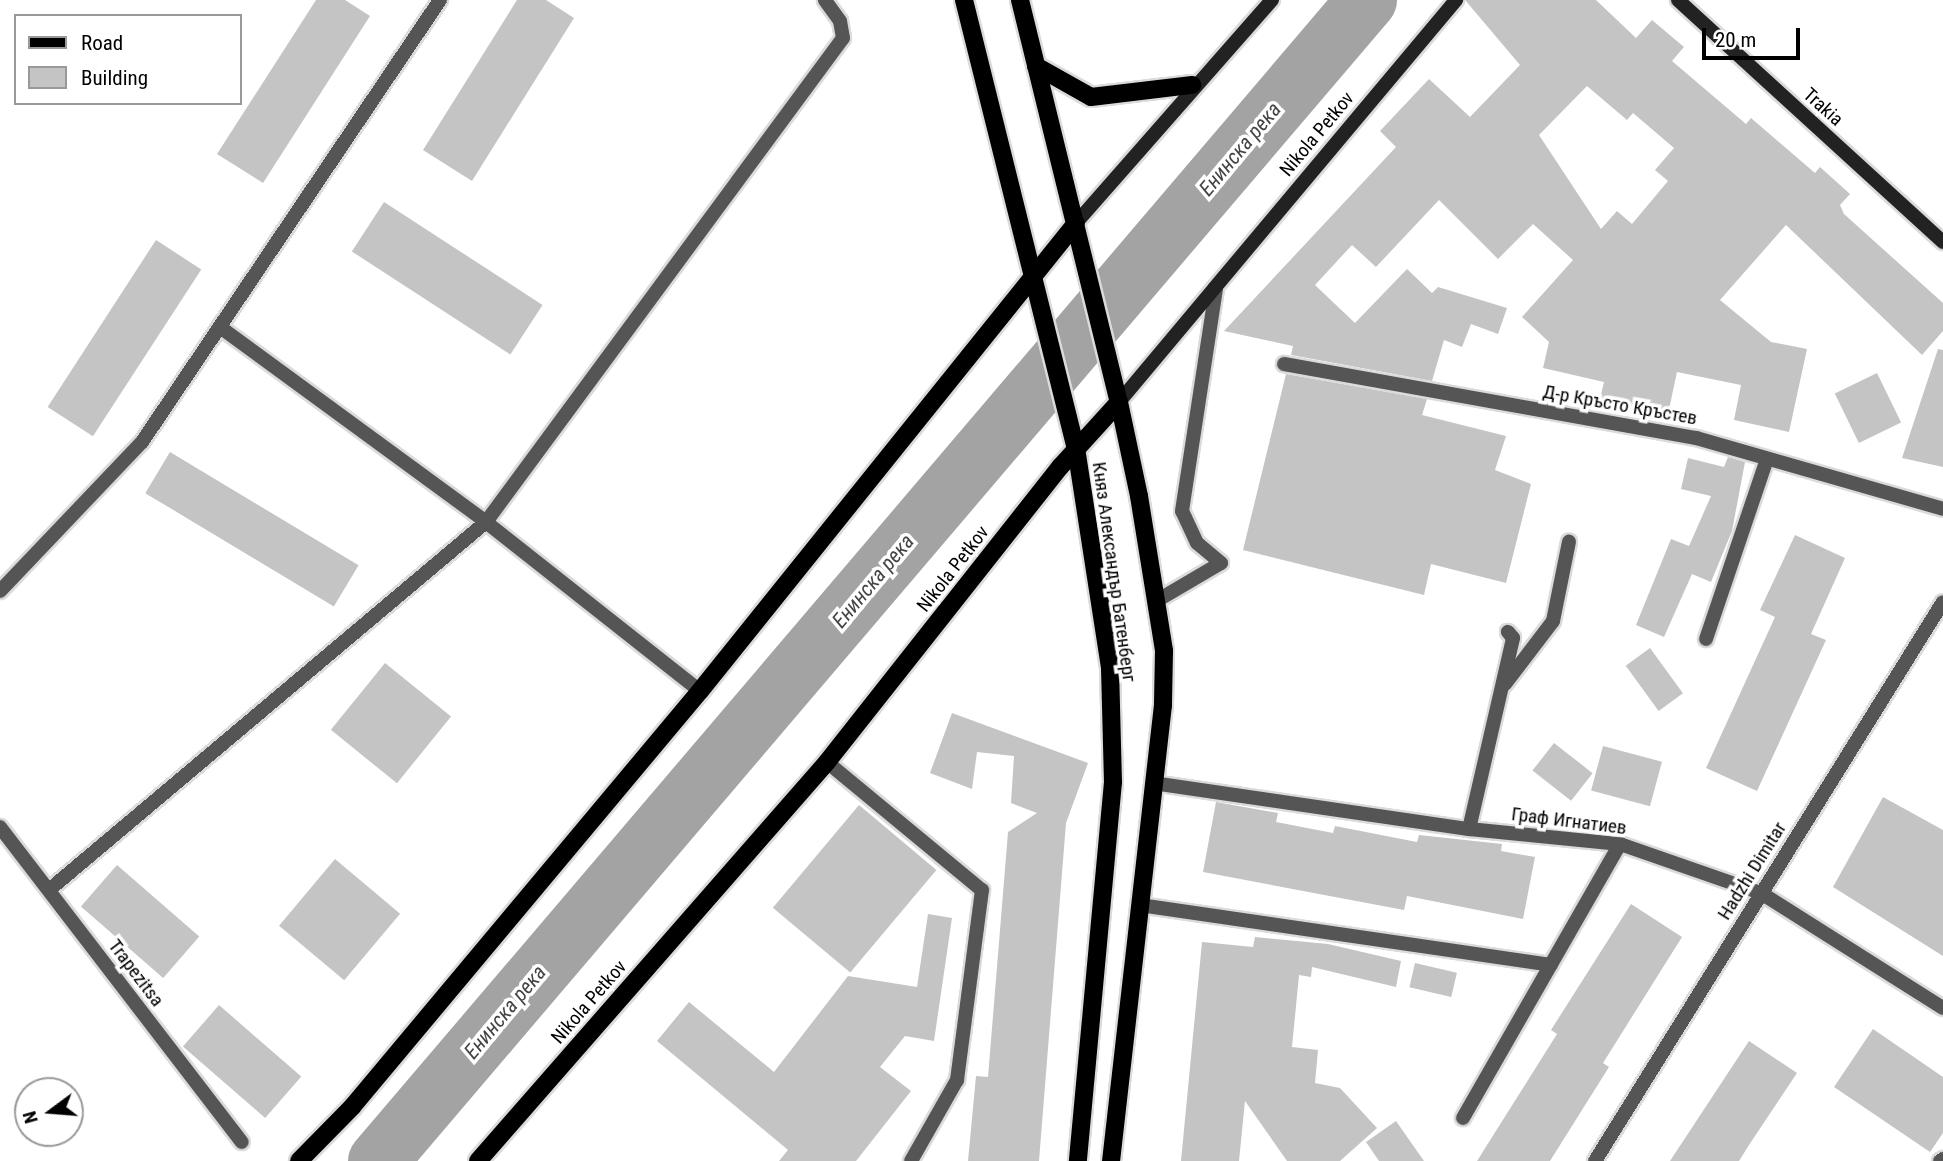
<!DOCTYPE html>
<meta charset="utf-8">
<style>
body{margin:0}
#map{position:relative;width:1943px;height:1161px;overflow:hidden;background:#fff;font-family:"Roboto Condensed",sans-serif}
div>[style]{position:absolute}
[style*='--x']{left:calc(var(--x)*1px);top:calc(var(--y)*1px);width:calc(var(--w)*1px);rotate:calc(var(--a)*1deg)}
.river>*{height:60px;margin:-30px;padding:0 30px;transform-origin:30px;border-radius:30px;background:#a3a3a3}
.building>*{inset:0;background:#c4c4c4;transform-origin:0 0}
.roads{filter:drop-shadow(2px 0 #dbdbdb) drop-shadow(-2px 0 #dbdbdb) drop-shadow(0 2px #dbdbdb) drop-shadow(0 -2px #dbdbdb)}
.lane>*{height:14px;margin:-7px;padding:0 7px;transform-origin:7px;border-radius:7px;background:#555}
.street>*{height:14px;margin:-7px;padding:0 7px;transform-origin:7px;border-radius:7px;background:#555}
.secondary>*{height:14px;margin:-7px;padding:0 7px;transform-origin:7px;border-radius:7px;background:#222}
.primary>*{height:18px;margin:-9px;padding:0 9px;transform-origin:9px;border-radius:9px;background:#000}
span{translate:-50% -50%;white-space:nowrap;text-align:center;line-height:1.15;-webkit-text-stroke:7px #fff;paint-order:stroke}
.street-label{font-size:19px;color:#000}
.water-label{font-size:21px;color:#444;font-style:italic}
.legend{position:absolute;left:14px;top:14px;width:228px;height:91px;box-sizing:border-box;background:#fff;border:2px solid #999;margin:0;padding:9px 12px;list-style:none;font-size:21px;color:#000}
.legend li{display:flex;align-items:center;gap:14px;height:35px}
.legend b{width:35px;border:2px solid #999}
.north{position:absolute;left:14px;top:1077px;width:70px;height:70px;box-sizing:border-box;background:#fff;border:2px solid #999;border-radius:50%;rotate:254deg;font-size:19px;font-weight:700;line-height:28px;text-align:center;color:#000}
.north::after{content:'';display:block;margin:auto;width:24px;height:32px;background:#000;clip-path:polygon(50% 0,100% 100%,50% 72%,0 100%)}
.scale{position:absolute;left:1702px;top:28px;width:98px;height:32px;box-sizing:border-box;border:4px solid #000;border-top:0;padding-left:9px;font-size:21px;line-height:24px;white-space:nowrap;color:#000;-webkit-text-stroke:5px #fff;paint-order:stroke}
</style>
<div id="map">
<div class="river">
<i style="--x:378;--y:1161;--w:1525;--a:-49.57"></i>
</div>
<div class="building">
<i style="clip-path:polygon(316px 0,345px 0,370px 16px,263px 183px,217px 154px)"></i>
<i style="clip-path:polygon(517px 0,546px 0,574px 18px,472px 181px,423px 150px)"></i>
<i style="clip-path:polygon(evenodd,1465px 0,1596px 0,1636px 38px,1652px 20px,1684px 47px,1672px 61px,1746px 124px,1751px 118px,1815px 173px,1820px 167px,1850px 194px,1840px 205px,1844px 214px,1943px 303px,1943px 331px,1922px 355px,1786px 225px,1720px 300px,1771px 342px,1807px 349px,1789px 432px,1734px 420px,1741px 385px,1677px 372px,1668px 414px,1600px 399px,1604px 382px,1543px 368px,1549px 342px,1522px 317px,1573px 260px,1533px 224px,1498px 259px,1439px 200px,1376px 267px,1352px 245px,1315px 285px,1355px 323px,1407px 269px,1432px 293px,1438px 287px,1507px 308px,1498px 334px,1471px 324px,1462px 347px,1444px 340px,1432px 381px,1291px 355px,1293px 346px,1224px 331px,1396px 147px,1380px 131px,1429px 79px,1470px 117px,1520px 65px,1465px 0,1587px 86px,1627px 120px,1633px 113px,1674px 148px,1655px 170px,1668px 181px,1632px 224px,1617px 211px,1601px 229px,1539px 135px,1587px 86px)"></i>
<i style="left:384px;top:202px;width:189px;height:59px;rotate:33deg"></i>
<i style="left:156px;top:240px;width:54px;height:199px;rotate:33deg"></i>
<i style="clip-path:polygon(1938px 349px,1943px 350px,1943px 467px,1902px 458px)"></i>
<i style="left:1877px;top:373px;width:55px;height:47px;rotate:64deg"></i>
<i style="clip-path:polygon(1286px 374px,1427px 399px,1422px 415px,1506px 436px,1495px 470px,1531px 484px,1506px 583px,1431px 564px,1424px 595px,1243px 550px)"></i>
<i style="left:170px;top:452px;width:220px;height:48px;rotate:31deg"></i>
<i style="clip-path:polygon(1728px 457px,1745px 462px,1732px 531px,1711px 582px,1692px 574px,1664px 637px,1636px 625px,1671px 539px,1689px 546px,1711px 496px,1681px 489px,1688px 458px,1724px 467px)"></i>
<i style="clip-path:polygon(1795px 535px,1845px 558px,1811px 634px,1826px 640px,1757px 791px,1706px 768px,1775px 617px,1760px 610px)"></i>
<i style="left:1650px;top:648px;width:56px;height:30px;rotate:54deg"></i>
<i style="left:385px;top:663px;width:85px;height:86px;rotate:39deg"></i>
<i style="clip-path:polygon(952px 713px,1088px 763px,1066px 823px,1039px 1161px,968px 1161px,976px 1076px,988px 1077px,1008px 832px,1037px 813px,1011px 803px,1014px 756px,977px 752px,972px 789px,930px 773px)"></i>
<i style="left:1554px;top:743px;width:49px;height:35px;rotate:38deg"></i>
<i style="left:1603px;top:746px;width:61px;height:46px;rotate:15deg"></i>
<i style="clip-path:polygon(1883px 797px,1943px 830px,1943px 956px,1833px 887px)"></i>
<i style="clip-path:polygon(1216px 802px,1278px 813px,1276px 822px,1333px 833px,1335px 826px,1417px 842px,1419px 835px,1502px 844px,1501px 851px,1535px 857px,1523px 919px,1407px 896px,1404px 910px,1203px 872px)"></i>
<i style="left:859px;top:805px;width:101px;height:134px;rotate:40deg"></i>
<i style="left:335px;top:859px;width:85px;height:87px;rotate:40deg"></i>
<i style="left:117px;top:865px;width:109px;height:55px;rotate:41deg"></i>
<i style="clip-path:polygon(1631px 904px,1682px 937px,1603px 1063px,1609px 1067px,1550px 1161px,1477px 1161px,1557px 1034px,1551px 1030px)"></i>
<i style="clip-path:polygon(928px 914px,952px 918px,934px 1041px,905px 1036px,880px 1067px,911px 1091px,856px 1161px,779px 1161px,788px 1150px,657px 1041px,689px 1002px,774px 1072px,848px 976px,917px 987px)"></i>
<i style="clip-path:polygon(1255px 937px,1328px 944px,1401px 961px,1396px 987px,1312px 967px,1311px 977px,1299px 975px,1292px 1047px,1318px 1050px,1315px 1083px,1340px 1088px,1377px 1128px,1340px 1161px,1287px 1161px,1245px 1101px,1239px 1161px,1181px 1161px,1202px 942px,1253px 947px)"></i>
<i style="left:1415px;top:963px;width:43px;height:25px;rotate:13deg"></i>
<i style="left:219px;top:1005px;width:109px;height:55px;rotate:41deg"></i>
<i style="clip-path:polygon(1873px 1029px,1943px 1077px,1943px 1133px,1930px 1152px,1834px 1087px)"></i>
<i style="clip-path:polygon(1749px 1041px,1797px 1073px,1749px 1145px,1739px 1161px,1670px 1161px)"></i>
<i style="clip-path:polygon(1396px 1121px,1424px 1161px,1379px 1161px,1366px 1142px)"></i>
</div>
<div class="roads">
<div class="lane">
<i style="--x:1158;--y:600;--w:73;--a:-30.4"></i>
<i style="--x:1221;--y:563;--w:31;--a:-140"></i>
<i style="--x:1197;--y:543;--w:35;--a:-115"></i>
<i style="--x:1182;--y:511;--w:225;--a:-81.3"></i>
<i style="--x:1706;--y:639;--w:190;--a:-71.3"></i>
<i style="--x:1505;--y:684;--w:79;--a:-52.7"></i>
<i style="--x:1553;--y:621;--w:81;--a:-78.6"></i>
<i style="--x:1469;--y:829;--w:196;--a:-77"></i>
<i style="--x:1513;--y:638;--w:8;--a:-130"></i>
<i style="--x:1140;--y:905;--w:415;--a:8.3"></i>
<i style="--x:1940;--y:1161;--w:4;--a:-34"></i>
</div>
<div class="street">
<i style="--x:220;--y:327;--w:330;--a:36.2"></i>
<i style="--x:486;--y:522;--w:273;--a:38.3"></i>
<i style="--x:1284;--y:364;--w:419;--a:10.2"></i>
<i style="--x:1696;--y:438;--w:257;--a:16"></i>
<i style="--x:0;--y:591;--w:206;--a:-46.4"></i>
<i style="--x:142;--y:442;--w:533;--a:-56.01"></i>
<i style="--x:827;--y:762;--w:201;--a:39.6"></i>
<i style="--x:982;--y:890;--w:192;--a:97.5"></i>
<i style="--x:957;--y:1080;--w:93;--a:119.6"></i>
<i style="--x:1153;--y:783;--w:319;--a:8.3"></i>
<i style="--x:1469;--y:829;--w:152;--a:5.7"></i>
<i style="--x:1620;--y:844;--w:149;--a:19.2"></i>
<i style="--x:1761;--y:893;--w:215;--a:32.3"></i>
<i style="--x:0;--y:827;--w:397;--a:52.5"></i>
<i style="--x:49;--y:890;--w:571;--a:-40.1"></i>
<i style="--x:486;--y:522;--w:601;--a:-53.59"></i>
<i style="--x:843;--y:38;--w:17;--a:-100"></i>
<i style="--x:840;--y:21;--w:26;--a:-126"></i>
<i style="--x:1463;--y:1118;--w:316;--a:-60.2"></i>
<i style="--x:1595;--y:1161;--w:658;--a:-58.1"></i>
</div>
<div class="secondary">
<i style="--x:1678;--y:0;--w:359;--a:42.4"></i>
<i style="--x:1076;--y:223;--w:297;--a:-48.7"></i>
<i style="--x:1119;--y:402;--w:525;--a:-50.03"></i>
</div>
<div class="primary">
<i style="--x:964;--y:0;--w:462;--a:76"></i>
<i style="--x:1076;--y:448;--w:223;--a:81.2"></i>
<i style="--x:1110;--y:668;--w:114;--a:88.5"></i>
<i style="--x:1113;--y:782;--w:381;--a:95.3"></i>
<i style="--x:1020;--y:0;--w:414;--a:76.2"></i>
<i style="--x:1119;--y:402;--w:96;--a:78"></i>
<i style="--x:1139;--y:496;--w:157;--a:80.8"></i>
<i style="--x:1164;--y:651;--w:54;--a:91.1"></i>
<i style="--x:1163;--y:705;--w:459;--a:96.5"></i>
<i style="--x:1036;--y:66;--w:63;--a:29.4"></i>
<i style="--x:1091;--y:97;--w:102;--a:-6.8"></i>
<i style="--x:299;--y:1161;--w:76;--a:-45.5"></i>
<i style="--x:352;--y:1107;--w:542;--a:-50.09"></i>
<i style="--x:700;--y:691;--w:600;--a:-51.22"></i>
<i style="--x:478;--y:1161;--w:530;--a:-48.82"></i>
<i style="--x:827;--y:762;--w:377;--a:-51.7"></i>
<i style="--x:1061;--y:466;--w:86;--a:-47.8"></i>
</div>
</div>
<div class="street-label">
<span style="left:1823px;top:107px;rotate:42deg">Trakia</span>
<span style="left:1317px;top:134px;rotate:-50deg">Nikola Petkov</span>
<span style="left:1620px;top:405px;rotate:10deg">Д-р Кръсто Кръстев</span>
<span style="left:953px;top:569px;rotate:-52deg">Nikola Petkov</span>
<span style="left:1114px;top:572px;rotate:82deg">Княз Александър Батенберг</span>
<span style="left:1569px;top:821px;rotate:7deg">Граф Игнатиев</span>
<span style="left:1752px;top:871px;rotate:-58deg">Hadzhi Dimitar</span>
<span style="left:136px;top:973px;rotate:53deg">Trapezitsa</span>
<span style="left:589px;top:1002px;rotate:-49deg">Nikola Petkov</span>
</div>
<div class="water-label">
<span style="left:1240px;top:149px;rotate:-50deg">Енинска река</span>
<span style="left:873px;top:581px;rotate:-50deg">Енинска река</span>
<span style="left:505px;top:1012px;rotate:-50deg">Енинска река</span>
</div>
<ul class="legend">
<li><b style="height:9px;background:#000"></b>Road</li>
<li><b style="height:19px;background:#c4c4c4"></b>Building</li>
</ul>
<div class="north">N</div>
<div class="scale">20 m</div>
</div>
